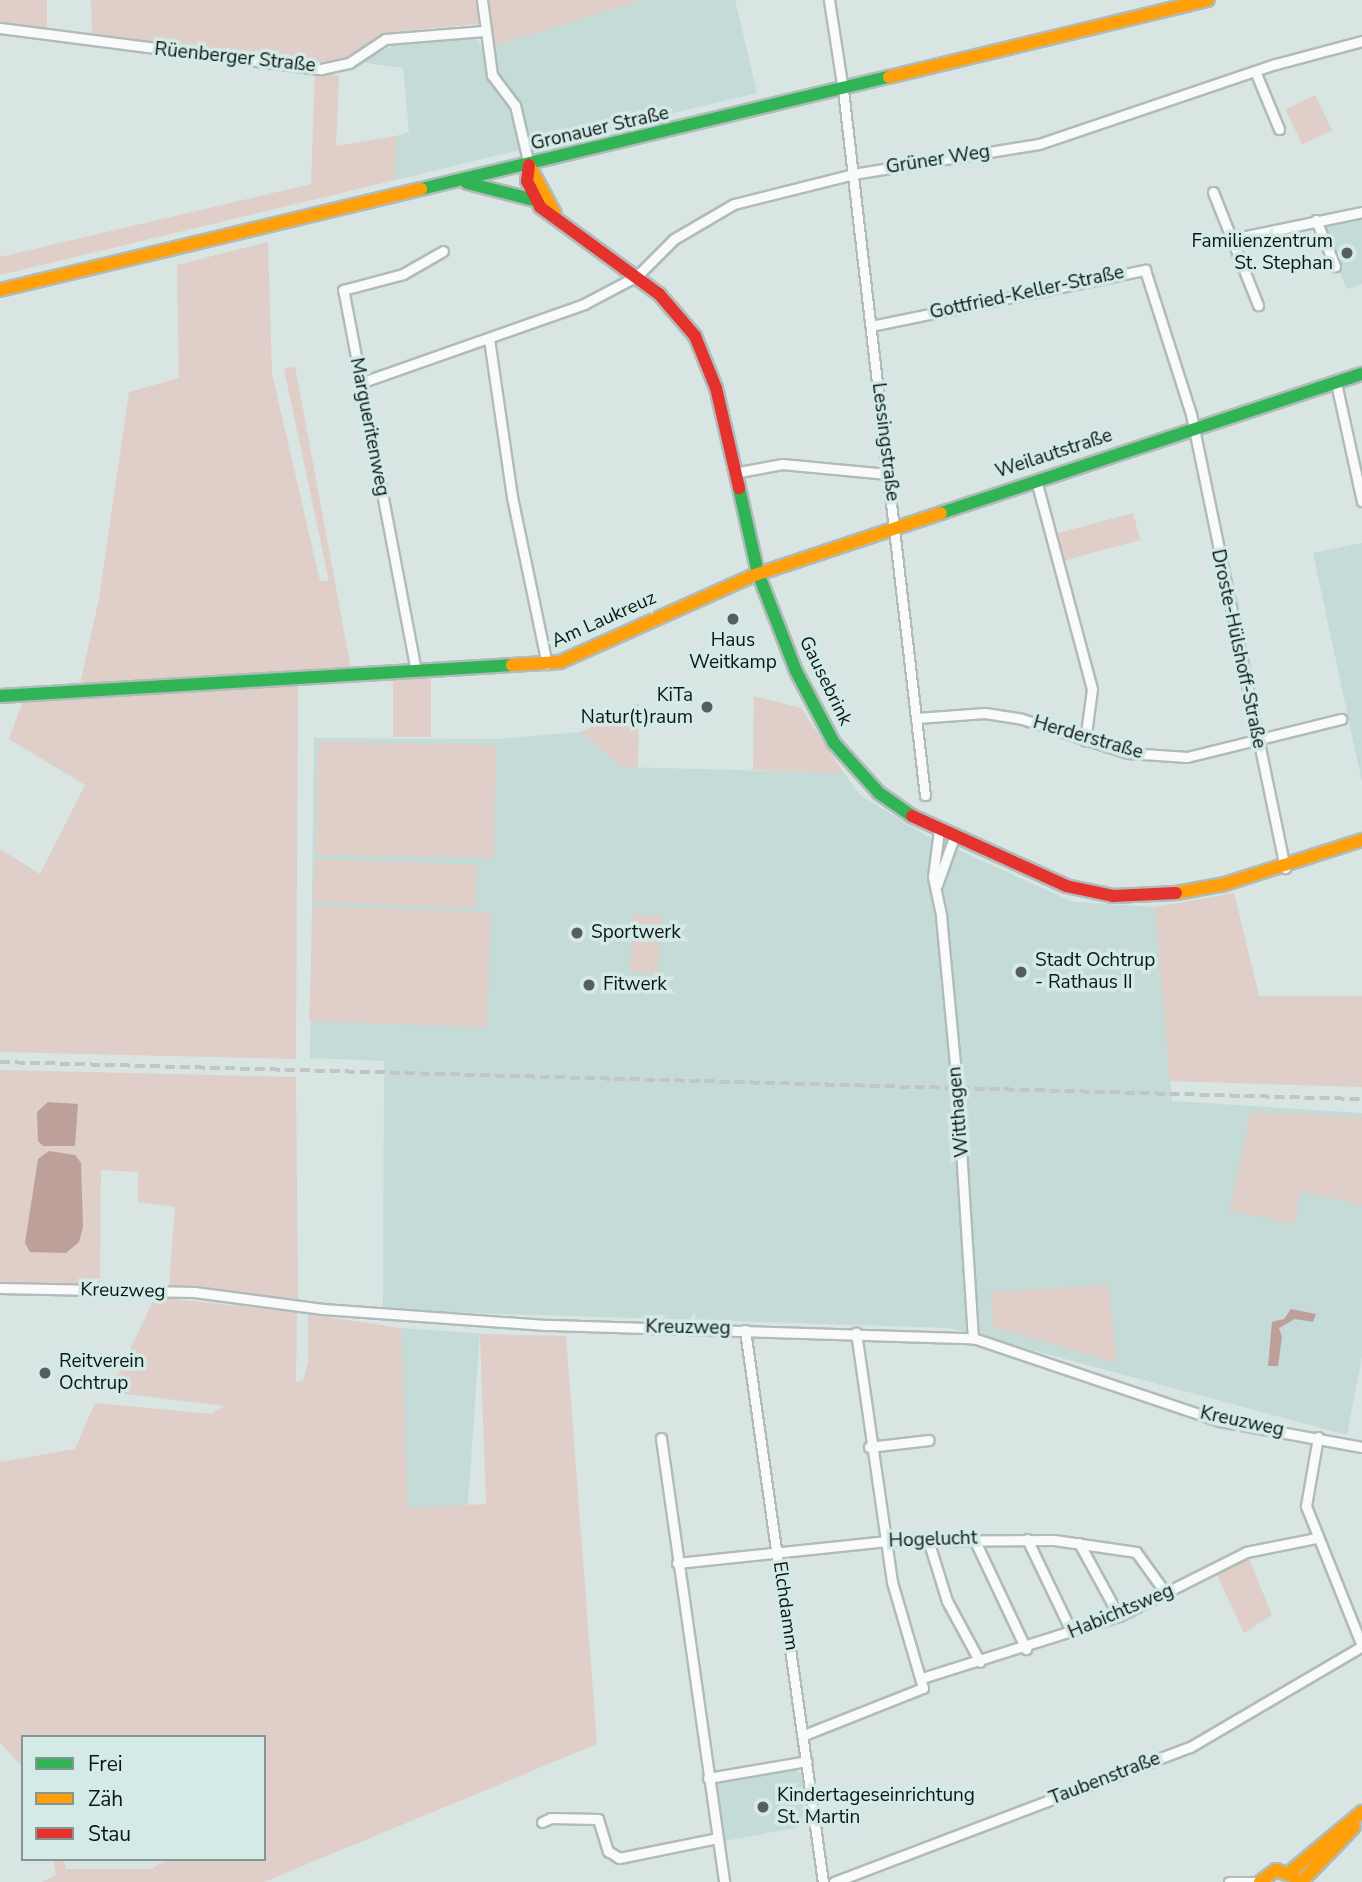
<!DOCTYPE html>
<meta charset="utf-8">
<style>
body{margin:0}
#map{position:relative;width:1362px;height:1882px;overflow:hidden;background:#d8e5e3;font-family:"Nunito Sans",sans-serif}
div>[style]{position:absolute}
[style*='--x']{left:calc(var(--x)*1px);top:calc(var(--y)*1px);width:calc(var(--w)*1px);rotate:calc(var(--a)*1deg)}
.built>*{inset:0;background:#c4dbd8;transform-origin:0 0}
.green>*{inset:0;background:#e0cec8;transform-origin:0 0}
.water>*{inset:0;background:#bda099}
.roads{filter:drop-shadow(2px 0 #b1bbb9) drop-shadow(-2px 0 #b1bbb9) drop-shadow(0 2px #b1bbb9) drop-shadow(0 -2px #b1bbb9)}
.street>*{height:9px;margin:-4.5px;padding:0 4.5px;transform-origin:4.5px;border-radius:4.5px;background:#f9fbfb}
.fast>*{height:12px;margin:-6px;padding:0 6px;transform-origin:6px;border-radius:6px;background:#30b455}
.slow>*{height:12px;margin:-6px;padding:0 6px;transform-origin:6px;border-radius:6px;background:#ff9f0a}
.jam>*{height:12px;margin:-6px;padding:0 6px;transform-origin:6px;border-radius:6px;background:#e5322d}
.rail>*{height:3.5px;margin-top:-1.75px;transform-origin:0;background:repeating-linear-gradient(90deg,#c1c5c4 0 10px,transparent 0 15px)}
.dots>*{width:19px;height:19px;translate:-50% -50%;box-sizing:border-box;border:4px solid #d3eae7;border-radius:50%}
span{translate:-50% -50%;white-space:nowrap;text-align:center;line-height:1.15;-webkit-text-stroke:7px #d3eae7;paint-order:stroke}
.street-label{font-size:19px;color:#0e1615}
.poi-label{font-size:19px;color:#0e1615}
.right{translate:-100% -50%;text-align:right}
.left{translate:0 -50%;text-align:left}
.legend{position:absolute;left:21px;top:1735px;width:245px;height:126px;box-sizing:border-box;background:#d3eae7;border:2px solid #849593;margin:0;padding:9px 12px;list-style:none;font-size:21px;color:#0e1615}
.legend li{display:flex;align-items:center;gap:14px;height:35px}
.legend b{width:35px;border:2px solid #849593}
</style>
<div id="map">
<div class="built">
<i style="clip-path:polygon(642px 0,735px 0,757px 93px,395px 180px,396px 136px,409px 132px,403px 68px,366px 63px,367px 59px,399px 43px,474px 38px,484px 49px)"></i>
<i style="clip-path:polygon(1362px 219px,1362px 284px,1347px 289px,1323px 230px,1326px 225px)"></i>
<i style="clip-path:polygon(1362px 543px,1362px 782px,1313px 553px)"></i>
<i style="clip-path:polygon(581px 732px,621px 767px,844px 773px,860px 795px,925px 835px,1073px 902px,1155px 907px,1172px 1101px,1362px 1113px,1362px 1356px,1347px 1435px,950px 1328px,383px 1310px,384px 1061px,310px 1058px,314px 738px,497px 739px)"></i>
<i style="left:401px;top:1328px;width:79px;height:180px;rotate:4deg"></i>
<i style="clip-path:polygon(794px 1769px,803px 1775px,811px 1825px,724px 1841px,716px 1790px,720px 1783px)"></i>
</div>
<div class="green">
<i style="clip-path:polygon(0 0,47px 0,47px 29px,0 22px)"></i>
<i style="clip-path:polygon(91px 0,477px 0,478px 24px,400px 31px,380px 36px,340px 61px,314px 62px,92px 35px)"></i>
<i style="clip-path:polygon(488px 0,642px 0,494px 46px)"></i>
<i style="clip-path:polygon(315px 71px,339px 76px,336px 146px,396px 136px,395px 180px,0 275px,0 257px,311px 184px)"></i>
<i style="left:1315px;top:95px;width:39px;height:33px;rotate:64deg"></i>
<i style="clip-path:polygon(268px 242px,272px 374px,320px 581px,329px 581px,284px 369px,295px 366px,351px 669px,80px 684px,99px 599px,129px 392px,179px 378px,177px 265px)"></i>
<i style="left:1133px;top:513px;width:28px;height:78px;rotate:75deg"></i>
<i style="left:431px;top:677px;width:60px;height:38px;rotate:90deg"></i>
<i style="clip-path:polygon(298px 683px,296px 1059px,0 1052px,0 849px,40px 874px,85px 785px,9px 739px,23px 701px)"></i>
<i style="clip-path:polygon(754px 696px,801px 708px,844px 773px,753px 770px)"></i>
<i style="clip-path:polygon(639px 703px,638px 767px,621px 767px,581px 732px)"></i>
<i style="left:318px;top:742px;width:178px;height:113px;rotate:1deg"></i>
<i style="left:315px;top:859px;width:162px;height:43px;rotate:2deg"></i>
<i style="clip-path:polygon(1234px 893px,1259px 996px,1362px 996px,1362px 1087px,1170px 1081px,1155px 907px)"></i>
<i style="left:313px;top:906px;width:178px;height:115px;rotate:2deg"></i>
<i style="left:634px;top:914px;width:28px;height:58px;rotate:4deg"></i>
<i style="clip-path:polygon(0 1070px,296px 1077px,298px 1301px,198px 1286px,169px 1288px,175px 1207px,138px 1202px,138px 1172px,101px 1170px,100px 1286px,0 1285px)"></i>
<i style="clip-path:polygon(1251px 1112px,1362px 1117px,1362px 1205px,1300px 1191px,1295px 1224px,1229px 1210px)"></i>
<i style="clip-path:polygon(1108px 1285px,1117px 1363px,993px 1327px,991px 1292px)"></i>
<i style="clip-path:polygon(155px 1297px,297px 1312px,296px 1382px,303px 1381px,308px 1362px,308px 1314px,401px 1328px,408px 1508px,486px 1504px,480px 1334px,566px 1336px,597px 1744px,264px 1882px,42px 1882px,56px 1875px,53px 1859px,64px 1859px,66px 1869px,151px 1869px,168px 1859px,264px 1859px,264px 1737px,23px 1737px,23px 1768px,0 1742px,0 1462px,75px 1449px,95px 1403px,212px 1414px,224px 1406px,110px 1392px)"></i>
<i style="clip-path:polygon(1249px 1559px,1272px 1615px,1244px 1633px,1216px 1573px)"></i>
</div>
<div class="water">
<i style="clip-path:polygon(48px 1102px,78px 1104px,75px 1146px,43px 1146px,38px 1141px,37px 1112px)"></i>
<i style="clip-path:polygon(49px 1151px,75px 1155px,81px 1163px,83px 1227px,79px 1242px,66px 1253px,30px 1252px,25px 1243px,38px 1159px)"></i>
<i style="clip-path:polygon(1291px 1309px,1316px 1314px,1313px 1322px,1295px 1319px,1279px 1328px,1282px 1337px,1278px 1366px,1268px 1366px,1272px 1322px,1284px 1319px)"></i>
</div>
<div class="roads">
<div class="street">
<i style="--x:482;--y:0;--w:76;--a:82.4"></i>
<i style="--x:492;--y:75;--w:38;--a:53"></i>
<i style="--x:515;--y:105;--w:62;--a:76.9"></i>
<i style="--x:829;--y:0;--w:91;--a:81.2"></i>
<i style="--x:843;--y:90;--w:710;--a:83.37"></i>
<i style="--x:0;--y:28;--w:324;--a:7.3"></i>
<i style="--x:321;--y:69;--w:29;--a:-12"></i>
<i style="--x:349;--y:63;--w:43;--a:-33.7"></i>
<i style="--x:385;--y:39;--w:99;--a:-4.6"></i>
<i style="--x:1255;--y:71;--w:63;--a:67.5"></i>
<i style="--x:1213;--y:192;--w:122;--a:68.3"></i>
<i style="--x:1316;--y:220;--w:50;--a:67.6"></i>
<i style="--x:1232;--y:239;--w:133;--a:-11.7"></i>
<i style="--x:871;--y:326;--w:280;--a:-11.6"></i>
<i style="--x:1145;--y:270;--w:151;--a:72.3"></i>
<i style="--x:1191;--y:414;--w:464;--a:78.3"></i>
<i style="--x:489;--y:339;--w:160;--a:81.7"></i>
<i style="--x:512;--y:497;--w:171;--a:78.2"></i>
<i style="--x:360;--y:383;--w:238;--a:-19.4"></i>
<i style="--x:584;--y:304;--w:60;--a:-27.8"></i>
<i style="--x:637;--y:276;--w:52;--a:-45"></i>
<i style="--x:674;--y:239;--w:69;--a:-30.3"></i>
<i style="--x:734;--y:204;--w:123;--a:-14.1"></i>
<i style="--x:853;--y:174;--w:188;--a:-9.2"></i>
<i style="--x:1039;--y:144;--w:250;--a:-18.7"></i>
<i style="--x:1276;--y:64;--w:89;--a:-15"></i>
<i style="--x:1336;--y:383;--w:121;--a:77.6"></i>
<i style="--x:734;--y:473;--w:49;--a:-10.6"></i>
<i style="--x:782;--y:464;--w:106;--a:5.4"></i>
<i style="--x:1036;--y:480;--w:216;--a:75"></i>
<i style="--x:1092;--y:689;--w:52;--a:97.7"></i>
<i style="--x:416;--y:671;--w:388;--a:-100.8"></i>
<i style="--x:343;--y:290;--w:62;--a:-14.9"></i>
<i style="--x:403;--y:274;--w:46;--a:-29.9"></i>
<i style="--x:917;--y:718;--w:68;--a:-4.2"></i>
<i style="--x:985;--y:713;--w:37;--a:9"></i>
<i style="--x:1022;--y:719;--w:111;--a:17.8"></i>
<i style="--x:1128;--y:753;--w:59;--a:3.9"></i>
<i style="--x:1187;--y:757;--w:159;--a:-13.9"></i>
<i style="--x:939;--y:830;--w:47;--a:97.3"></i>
<i style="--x:933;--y:877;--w:40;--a:78"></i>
<i style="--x:941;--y:916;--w:170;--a:84.6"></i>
<i style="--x:957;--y:1085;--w:254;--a:86.4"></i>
<i style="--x:937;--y:885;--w:51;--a:-70.5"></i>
<i style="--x:0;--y:1288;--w:194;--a:1.2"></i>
<i style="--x:194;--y:1292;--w:130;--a:7.5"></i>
<i style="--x:323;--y:1309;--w:226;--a:4.1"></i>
<i style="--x:548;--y:1325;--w:425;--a:1.8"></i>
<i style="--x:973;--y:1338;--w:261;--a:18.6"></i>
<i style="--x:1220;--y:1421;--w:144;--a:10.4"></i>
<i style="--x:745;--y:1330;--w:557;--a:81.96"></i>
<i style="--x:1318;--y:1437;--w:70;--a:99.9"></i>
<i style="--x:1306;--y:1506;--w:151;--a:68.2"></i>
<i style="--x:661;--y:1438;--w:448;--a:81.9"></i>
<i style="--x:869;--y:1447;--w:60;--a:-6.7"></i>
<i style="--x:974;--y:1539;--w:122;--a:64.7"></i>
<i style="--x:1027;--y:1539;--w:104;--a:64.4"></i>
<i style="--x:928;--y:1540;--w:64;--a:72.7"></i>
<i style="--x:947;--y:1601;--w:69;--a:61.6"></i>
<i style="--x:1079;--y:1543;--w:83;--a:61.3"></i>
<i style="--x:677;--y:1563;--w:209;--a:-6"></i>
<i style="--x:885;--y:1541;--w:169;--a:-0.3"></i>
<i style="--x:1054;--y:1540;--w:83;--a:8.3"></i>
<i style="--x:1136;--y:1552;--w:53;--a:54.2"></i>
<i style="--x:922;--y:1678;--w:207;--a:-17.5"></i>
<i style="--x:1119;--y:1616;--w:142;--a:-26.7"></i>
<i style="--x:1246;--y:1552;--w:71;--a:-11.3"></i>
<i style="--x:804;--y:1735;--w:128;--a:-21.6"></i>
<i style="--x:923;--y:1688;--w:110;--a:-106.3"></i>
<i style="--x:892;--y:1582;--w:252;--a:-98.2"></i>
<i style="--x:708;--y:1778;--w:100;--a:-9.7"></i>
<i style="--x:542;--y:1822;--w:10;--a:-24"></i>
<i style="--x:551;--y:1818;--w:47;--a:1.2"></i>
<i style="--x:598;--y:1819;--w:34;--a:73"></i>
<i style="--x:608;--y:1851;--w:13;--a:32"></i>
<i style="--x:619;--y:1858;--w:100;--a:-11.5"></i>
<i style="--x:834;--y:1882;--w:381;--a:-20.8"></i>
<i style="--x:1190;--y:1747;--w:199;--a:-30.4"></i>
<i style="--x:1229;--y:1882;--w:26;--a:0"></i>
</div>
<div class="fast">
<i style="--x:467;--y:183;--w:69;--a:14.2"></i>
<i style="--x:421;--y:189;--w:481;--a:-13.5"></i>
<i style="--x:739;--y:488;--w:87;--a:77.4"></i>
<i style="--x:758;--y:573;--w:105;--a:68.8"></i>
<i style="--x:796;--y:671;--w:81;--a:62.2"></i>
<i style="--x:834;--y:743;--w:67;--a:48"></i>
<i style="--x:879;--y:793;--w:40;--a:34.9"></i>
<i style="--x:941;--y:513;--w:443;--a:-18.3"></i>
<i style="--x:0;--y:696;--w:513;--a:-3.46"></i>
</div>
<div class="slow">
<i style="--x:889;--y:77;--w:328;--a:-13.6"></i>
<i style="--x:529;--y:165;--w:55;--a:62"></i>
<i style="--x:0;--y:290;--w:433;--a:-13.5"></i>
<i style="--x:512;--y:665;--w:48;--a:-3.6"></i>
<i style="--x:560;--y:662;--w:210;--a:-24.1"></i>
<i style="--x:752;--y:576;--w:199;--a:-18.4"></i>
<i style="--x:1176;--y:893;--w:50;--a:-10.4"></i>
<i style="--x:1225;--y:884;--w:144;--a:-17.8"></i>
<i style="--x:1290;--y:1872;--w:94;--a:-39.8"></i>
<i style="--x:1260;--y:1882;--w:20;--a:-37"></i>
<i style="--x:1276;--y:1870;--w:20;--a:20"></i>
<i style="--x:1301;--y:1882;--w:76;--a:-46.1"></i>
</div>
<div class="jam">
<i style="--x:529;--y:165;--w:16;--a:97"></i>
<i style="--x:527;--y:181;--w:29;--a:63"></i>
<i style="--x:540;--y:207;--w:147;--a:36.2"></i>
<i style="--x:659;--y:294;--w:55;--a:49.4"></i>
<i style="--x:695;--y:336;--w:56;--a:68"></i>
<i style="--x:716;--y:388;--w:103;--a:77"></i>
<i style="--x:912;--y:816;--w:169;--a:24.4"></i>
<i style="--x:1066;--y:886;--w:48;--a:12"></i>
<i style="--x:1113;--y:896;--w:63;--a:-2.7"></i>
</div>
</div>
<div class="rail">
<i style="--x:0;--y:1062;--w:1363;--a:1.56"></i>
</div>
<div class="dots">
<i style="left:1347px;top:253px;background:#555e5d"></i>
<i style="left:733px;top:619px;background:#555e5d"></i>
<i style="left:707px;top:707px;background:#555e5d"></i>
<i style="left:577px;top:933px;background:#555e5d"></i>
<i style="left:1021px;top:972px;background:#555e5d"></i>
<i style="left:589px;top:985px;background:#555e5d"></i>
<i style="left:45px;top:1373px;background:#555e5d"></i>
<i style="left:763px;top:1807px;background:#555e5d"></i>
</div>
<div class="street-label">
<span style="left:235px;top:58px;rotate:6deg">Rüenberger Straße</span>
<span style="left:600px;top:129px;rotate:-13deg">Gronauer Straße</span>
<span style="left:938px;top:160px;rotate:-9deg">Grüner Weg</span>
<span style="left:1027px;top:293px;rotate:-12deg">Gottfried-Keller-Straße</span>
<span style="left:369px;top:427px;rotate:79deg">Margueritenweg</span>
<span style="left:885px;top:442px;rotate:83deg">Lessingstraße</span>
<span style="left:1054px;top:454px;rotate:-18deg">Weilautstraße</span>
<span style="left:604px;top:620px;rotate:-24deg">Am Laukreuz</span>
<span style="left:1238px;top:649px;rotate:78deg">Droste-Hülshoff-Straße</span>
<span style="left:825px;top:681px;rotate:64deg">Gausebrink</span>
<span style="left:1088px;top:738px;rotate:16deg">Herderstraße</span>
<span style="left:959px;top:1112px;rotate:-95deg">Witthagen</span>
<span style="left:123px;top:1291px;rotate:1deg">Kreuzweg</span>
<span style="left:688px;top:1328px;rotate:1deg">Kreuzweg</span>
<span style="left:1242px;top:1422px;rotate:12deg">Kreuzweg</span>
<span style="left:933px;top:1540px;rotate:-2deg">Hogelucht</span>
<span style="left:785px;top:1606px;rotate:82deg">Elchdamm</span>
<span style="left:1121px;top:1612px;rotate:-23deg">Habichtsweg</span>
<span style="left:1105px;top:1779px;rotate:-21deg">Taubenstraße</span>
</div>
<div class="poi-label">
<span class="right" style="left:1333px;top:253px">Familienzentrum<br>St. Stephan</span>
<span style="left:733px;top:652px">Haus<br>Weitkamp</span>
<span class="right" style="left:693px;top:707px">KiTa<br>Natur(t)raum</span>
<span class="left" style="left:591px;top:933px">Sportwerk</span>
<span class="left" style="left:1035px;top:972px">Stadt Ochtrup<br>- Rathaus II</span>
<span class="left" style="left:603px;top:985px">Fitwerk</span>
<span class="left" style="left:59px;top:1373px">Reitverein<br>Ochtrup</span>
<span class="left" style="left:777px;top:1807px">Kindertageseinrichtung<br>St. Martin</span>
</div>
<ul class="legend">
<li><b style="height:9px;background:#30b455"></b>Frei</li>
<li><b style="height:9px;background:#ff9f0a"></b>Zäh</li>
<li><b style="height:9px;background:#e5322d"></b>Stau</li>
</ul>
</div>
